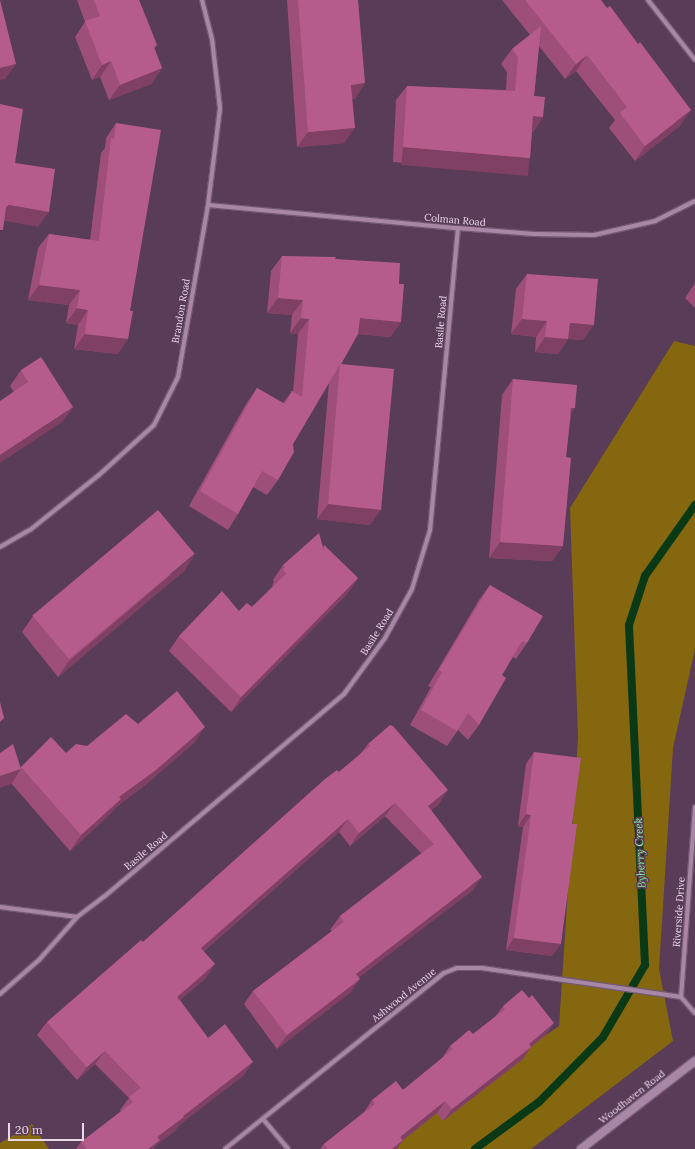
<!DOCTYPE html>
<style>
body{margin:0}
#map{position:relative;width:695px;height:1149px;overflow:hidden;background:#593c58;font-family:Lora,serif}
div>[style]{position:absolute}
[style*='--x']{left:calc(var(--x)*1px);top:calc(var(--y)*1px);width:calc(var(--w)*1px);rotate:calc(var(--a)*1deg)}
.green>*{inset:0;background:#85670f}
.stream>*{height:8px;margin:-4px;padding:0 4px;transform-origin:4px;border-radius:4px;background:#0a3916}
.roads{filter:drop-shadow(1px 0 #725971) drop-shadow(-1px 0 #725971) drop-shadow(0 1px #725971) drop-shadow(0 -1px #725971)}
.street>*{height:4px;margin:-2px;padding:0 2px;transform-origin:2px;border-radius:2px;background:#a887a6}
.secondary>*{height:8px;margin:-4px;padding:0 4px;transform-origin:4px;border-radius:4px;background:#a887a6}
.wall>*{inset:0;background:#9d4f79}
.shaded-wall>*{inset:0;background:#7f4063;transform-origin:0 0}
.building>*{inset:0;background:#b65c8d;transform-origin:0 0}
span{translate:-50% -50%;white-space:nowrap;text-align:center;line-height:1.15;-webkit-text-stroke:3px #593c58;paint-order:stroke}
.street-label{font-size:10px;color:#ead8e9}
.water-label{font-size:11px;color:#84f096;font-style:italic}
.scale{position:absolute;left:8px;top:1123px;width:76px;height:18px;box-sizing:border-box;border:2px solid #ead8e9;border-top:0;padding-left:5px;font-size:12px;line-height:14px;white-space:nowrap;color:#ead8e9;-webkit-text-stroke:3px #593c58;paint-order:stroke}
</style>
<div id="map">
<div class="green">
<i style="clip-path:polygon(674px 341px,695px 346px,695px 649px,673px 748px,659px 969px,673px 1041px,531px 1149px,381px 1149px,559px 1026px,578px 738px,570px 508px)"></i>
<i style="clip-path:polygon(32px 1124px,49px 1149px,0 1149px,0 1143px)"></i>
</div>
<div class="stream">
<i style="--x:475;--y:1149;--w:79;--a:-36.3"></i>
<i style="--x:539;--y:1102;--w:91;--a:-45.4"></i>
<i style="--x:603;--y:1037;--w:83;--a:-59.7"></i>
<i style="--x:645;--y:965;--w:340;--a:-92.7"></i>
<i style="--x:629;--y:625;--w:52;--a:-71.9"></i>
<i style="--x:645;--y:576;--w:87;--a:-54.8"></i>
</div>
<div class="roads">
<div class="street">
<i style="--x:648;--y:0;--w:76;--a:51.9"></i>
<i style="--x:208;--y:205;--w:251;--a:5.3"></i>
<i style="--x:458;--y:228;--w:76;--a:4.5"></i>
<i style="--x:534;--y:234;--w:60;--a:1"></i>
<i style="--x:594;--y:235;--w:63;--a:-12.9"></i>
<i style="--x:655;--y:221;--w:45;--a:-26.6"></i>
<i style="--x:0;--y:547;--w:34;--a:-30"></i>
<i style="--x:30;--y:530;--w:88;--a:-38.6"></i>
<i style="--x:99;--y:475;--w:74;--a:-42.3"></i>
<i style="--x:154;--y:425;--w:54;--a:-63.4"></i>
<i style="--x:178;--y:377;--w:175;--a:-80.1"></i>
<i style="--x:208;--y:205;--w:98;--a:-82.9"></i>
<i style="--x:220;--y:108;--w:69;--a:-96.6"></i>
<i style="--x:212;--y:39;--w:40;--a:-104.4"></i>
<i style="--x:695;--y:807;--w:191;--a:94.2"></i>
<i style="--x:681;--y:997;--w:21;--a:49"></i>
<i style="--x:0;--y:907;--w:78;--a:7.4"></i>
<i style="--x:77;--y:917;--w:35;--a:-37"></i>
<i style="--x:105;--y:896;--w:313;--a:-40.2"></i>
<i style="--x:344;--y:694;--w:69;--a:-53.8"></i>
<i style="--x:385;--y:638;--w:56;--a:-61.1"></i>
<i style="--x:412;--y:589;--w:62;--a:-73"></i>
<i style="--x:430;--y:530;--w:303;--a:-84.7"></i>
<i style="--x:0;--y:994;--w:52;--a:-41.1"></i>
<i style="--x:39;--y:960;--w:57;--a:-48.5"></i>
<i style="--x:263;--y:1119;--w:39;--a:50"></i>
<i style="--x:225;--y:1149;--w:281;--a:-38.8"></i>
<i style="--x:444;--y:973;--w:14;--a:-21"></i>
<i style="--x:457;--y:968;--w:25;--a:0"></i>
<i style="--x:482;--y:968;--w:201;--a:8.3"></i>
</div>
<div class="secondary">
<i style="--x:581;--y:1149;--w:144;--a:-37.7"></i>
</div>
</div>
<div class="wall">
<i style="clip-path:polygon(77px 0,139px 0,157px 45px,154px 49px,162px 68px,151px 84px,109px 100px,100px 77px,92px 80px,75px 37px,85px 22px)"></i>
<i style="clip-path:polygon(287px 0,343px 0,355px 99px,352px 99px,344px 143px,297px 147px)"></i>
<i style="clip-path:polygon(502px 0,601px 0,680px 126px,635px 161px,609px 128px,615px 120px,576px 71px,565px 79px,539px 46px,534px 96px,543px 117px,533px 132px,532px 132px,530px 158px,519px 173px,393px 162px,396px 100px,407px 86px,506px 90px,507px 72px,501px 64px,512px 49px,530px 35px)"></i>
<i style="clip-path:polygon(116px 123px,118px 354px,74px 349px,78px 325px,66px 323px,69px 305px,28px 300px,38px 248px,49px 234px,90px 240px,101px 153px,105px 148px,106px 138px)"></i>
<i style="clip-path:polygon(282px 256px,335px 259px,399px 284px,401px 322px,390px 337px,358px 334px,341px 364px,370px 525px,317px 519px,329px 383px,293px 444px,278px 480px,267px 495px,253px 487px,238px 514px,228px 530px,189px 506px,246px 404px,257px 388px,283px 403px,292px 391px,293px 392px,298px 334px,290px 333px,292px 315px,267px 313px,271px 271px)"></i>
<i style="clip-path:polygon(527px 274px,583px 340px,568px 339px,558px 354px,535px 352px,536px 337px,511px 334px,516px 289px)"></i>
<i style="clip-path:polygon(695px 283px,695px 308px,685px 298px)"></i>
<i style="clip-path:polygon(21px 370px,73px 407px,62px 422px,14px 392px,10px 386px)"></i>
<i style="clip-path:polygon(513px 379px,571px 414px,566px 457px,563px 546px,552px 561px,489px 558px,502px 395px)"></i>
<i style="clip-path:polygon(324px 545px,358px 578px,347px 594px,231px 712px,169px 651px,179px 636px,239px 611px,252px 607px,273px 586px,272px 585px,274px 582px,273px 580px,283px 565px,323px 547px)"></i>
<i style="clip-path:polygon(185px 570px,58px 677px,22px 632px,33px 616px)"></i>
<i style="clip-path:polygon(490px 585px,527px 643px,516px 659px,513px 657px,502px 675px,479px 725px,468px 740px,458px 730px,447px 746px,410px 725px,431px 687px,428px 686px,479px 600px)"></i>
<i style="clip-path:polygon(138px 724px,195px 742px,145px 785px,115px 808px,110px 814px,70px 851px,11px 783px,11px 784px,21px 767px,87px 746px)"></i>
<i style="clip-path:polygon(368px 744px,439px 804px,431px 810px,473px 890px,359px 977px,351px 992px,277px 1049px,244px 1004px,253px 991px,332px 931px,330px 930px,340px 916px,421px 853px,385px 816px,350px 846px,339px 832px,204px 951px,206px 978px,180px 1000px,208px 1038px,244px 1075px,179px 1125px,175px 1131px,157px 1144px,153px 1149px,76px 1149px,81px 1142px,121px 1112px,120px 1110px,129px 1098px,95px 1064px,77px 1080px,37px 1035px,47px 1022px,143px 942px,339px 772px,360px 754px)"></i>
<i style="clip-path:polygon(534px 752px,552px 956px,506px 950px,523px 827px,518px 826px,526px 764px)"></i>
<i style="clip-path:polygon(503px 1006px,546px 1035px,531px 1047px,523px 1059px,443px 1121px,437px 1113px,403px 1140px,397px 1149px,320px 1149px,324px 1144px,364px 1112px,372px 1100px,403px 1090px,442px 1058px,450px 1046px,473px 1034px,495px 1017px)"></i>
</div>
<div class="shaded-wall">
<i style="clip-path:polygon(587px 55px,576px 71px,565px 79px,576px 64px)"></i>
<i style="clip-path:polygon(111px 61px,100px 77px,92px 80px,102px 65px)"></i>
<i style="clip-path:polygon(16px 64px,5px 79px,0 80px,0 68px)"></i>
<i style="clip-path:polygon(162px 68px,151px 84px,109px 100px,120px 85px)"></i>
<i style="clip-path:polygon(365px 83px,355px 99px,341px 100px,351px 85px)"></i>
<i style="clip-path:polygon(691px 110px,680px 126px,635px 161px,645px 146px)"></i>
<i style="clip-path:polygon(533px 116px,543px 117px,533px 132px,523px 131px)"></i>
<i style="clip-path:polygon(355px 128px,344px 143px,297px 147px,308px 132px)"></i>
<i style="left:403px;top:147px;width:127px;height:18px;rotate:5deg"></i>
<i style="clip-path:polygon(9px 205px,49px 212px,38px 227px,0 220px,6px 207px)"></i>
<i style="clip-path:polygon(39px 285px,80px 290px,69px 305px,28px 300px)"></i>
<i style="clip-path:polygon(278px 298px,303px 300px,292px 315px,267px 313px)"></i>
<i style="clip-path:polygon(77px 308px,88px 310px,78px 325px,66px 323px)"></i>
<i style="clip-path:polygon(301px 318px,309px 319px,298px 334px,290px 333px)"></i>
<i style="clip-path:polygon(360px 318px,401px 322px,390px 337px,350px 333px)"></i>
<i style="clip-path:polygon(522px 319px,547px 321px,536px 337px,511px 334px)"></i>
<i style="clip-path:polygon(570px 323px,594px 325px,583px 340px,568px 339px,558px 354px,535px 352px,545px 337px)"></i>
<i style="clip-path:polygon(85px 334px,128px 339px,118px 354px,74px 349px)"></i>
<i style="clip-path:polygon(73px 407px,62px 422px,0 463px,0 455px)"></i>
<i style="clip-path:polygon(571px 408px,575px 408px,564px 423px)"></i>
<i style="clip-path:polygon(328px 504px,381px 510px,370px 525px,317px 519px)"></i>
<i style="clip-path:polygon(500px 542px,563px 546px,552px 561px,489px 558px)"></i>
<i style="clip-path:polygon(195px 554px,185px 570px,58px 677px,68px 662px)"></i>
<i style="clip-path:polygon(358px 578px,347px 594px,231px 712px,241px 697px)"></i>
<i style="clip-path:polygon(205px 727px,195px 742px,145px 785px,115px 808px,110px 814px,70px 851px,81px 835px,119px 797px)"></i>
<i style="clip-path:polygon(21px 769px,11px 784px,0 788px,0 776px)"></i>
<i style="clip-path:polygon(448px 790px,439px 804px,419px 819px,428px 806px)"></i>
<i style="clip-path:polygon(395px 803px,385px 816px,350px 846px,359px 833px)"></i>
<i style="clip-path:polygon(526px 814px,531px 815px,523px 827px,518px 826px)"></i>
<i style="clip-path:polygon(348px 819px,339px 832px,192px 961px,201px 948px)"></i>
<i style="clip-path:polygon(482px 877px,473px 890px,347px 987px,356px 974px)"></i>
<i style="clip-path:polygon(514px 938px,561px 944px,552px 956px,506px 950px)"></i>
<i style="clip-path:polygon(215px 964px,206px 978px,168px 1010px,177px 997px)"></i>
<i style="clip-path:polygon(360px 979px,351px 992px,277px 1049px,287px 1035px)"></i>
<i style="clip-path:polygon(554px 1023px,546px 1035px,520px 1056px,529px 1044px)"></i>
<i style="clip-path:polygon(531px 1047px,523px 1059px,443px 1121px,452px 1109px)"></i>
<i style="clip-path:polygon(105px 1051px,95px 1064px,77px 1080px,87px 1067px)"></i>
<i style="clip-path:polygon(253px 1062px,244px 1075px,179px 1125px,175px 1131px,157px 1144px,153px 1149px,148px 1149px,157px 1137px,183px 1116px)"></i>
<i style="clip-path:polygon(445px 1101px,437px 1113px,392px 1149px,400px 1137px)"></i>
<i style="clip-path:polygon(403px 1140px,397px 1149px,392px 1149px)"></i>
</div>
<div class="building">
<i style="clip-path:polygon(0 0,16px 64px,0 68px)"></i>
<i style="clip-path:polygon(94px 0,139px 0,157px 45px,154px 47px,162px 68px,120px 85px,111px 61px,102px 65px,85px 21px,100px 16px)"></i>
<i style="clip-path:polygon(298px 0,358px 0,365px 83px,351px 85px,355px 128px,308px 132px)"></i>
<i style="clip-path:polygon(525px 0,601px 0,607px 8px,610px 6px,638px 44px,640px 42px,691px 110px,645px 146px,620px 113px,627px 107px,587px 55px,576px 64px)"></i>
<i style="clip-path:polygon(541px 26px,534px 96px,545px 97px,543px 117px,533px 116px,530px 158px,403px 147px,407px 86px,515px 91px,518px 57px,512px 49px)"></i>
<i style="clip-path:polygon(0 104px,23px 109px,15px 163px,55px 169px,49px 212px,9px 205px,6px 207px,3px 230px,0 230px)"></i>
<i style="clip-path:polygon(116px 123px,161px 130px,130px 311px,133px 311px,128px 339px,85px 334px,88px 310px,77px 308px,80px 290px,39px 285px,49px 234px,99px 241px,111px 138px,114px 139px)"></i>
<i style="clip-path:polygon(282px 256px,336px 257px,335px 259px,400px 263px,399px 284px,404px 284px,401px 322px,360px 318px,358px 334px,341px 364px,394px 369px,381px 510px,328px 504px,340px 364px,293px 444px,294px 452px,278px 480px,262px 471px,238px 514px,200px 491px,257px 388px,285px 404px,292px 391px,302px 397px,309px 319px,301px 318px,303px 300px,278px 298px)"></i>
<i style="clip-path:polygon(527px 274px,598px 279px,594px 325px,570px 323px,568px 339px,545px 337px,547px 321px,522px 319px)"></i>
<i style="clip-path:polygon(41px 357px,73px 407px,0 455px,0 401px,28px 382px,21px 370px)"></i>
<i style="clip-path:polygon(513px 379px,577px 385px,575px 408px,571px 408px,566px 457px,571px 458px,563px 546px,500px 542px)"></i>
<i style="left:158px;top:510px;width:57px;height:164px;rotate:50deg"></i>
<i style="clip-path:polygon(319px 533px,324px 551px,324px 545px,358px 578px,241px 697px,179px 636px,222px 591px,239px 611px,247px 603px,252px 607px,286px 574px,283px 570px,285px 567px,283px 565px)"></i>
<i style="clip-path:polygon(490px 585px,543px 616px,527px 643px,522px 641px,502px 675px,506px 678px,479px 725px,468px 713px,457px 731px,421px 710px,442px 672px,439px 670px)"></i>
<i style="clip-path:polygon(177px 691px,205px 727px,156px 770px,119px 797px,121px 799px,81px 835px,21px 767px,51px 737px,66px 753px,76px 744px,87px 746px,126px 714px,138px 724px)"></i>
<i style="clip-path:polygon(0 702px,4px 718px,0 722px)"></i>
<i style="clip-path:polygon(390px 725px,393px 726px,448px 790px,428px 806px,482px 877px,356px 974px,360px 979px,287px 1035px,253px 991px,344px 922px,340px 916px,434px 844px,395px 803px,359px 833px,348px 819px,201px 948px,215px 964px,177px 997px,208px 1038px,225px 1024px,253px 1062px,183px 1116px,184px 1117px,157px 1137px,160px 1140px,148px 1149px,87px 1149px,81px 1142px,133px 1102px,129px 1097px,141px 1088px,105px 1051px,87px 1067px,47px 1022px,141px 940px,143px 942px,325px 779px,337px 770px,339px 772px,370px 746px,368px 744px)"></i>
<i style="clip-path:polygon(13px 744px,21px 769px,0 776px,0 753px)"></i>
<i style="clip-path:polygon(534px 752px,581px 758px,572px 824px,577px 824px,561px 944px,514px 938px,531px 815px,526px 814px)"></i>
<i style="clip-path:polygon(522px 990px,529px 998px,532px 995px,554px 1023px,529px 1044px,531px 1047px,452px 1109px,445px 1101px,400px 1137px,403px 1140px,392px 1149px,328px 1149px,324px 1144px,375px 1104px,372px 1100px,396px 1081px,403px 1090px,453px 1049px,450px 1046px,469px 1030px,473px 1034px,505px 1009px,503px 1006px)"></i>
</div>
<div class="street-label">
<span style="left:455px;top:220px;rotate:5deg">Colman Road</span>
<span style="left:181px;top:311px;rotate:-80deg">Brandon Road</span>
<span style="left:441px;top:322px;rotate:-85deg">Basile Road</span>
<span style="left:377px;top:632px;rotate:-58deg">Basile Road</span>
<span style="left:146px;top:851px;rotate:-40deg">Basile Road</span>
<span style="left:679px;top:912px;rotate:-86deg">Riverside Drive</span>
<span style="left:404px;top:995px;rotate:-39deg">Ashwood Avenue</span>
<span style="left:632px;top:1097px;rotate:-38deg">Woodhaven Road</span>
</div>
<div class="water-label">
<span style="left:640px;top:853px;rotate:-93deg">Byberry Creek</span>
</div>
<div class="scale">20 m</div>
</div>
